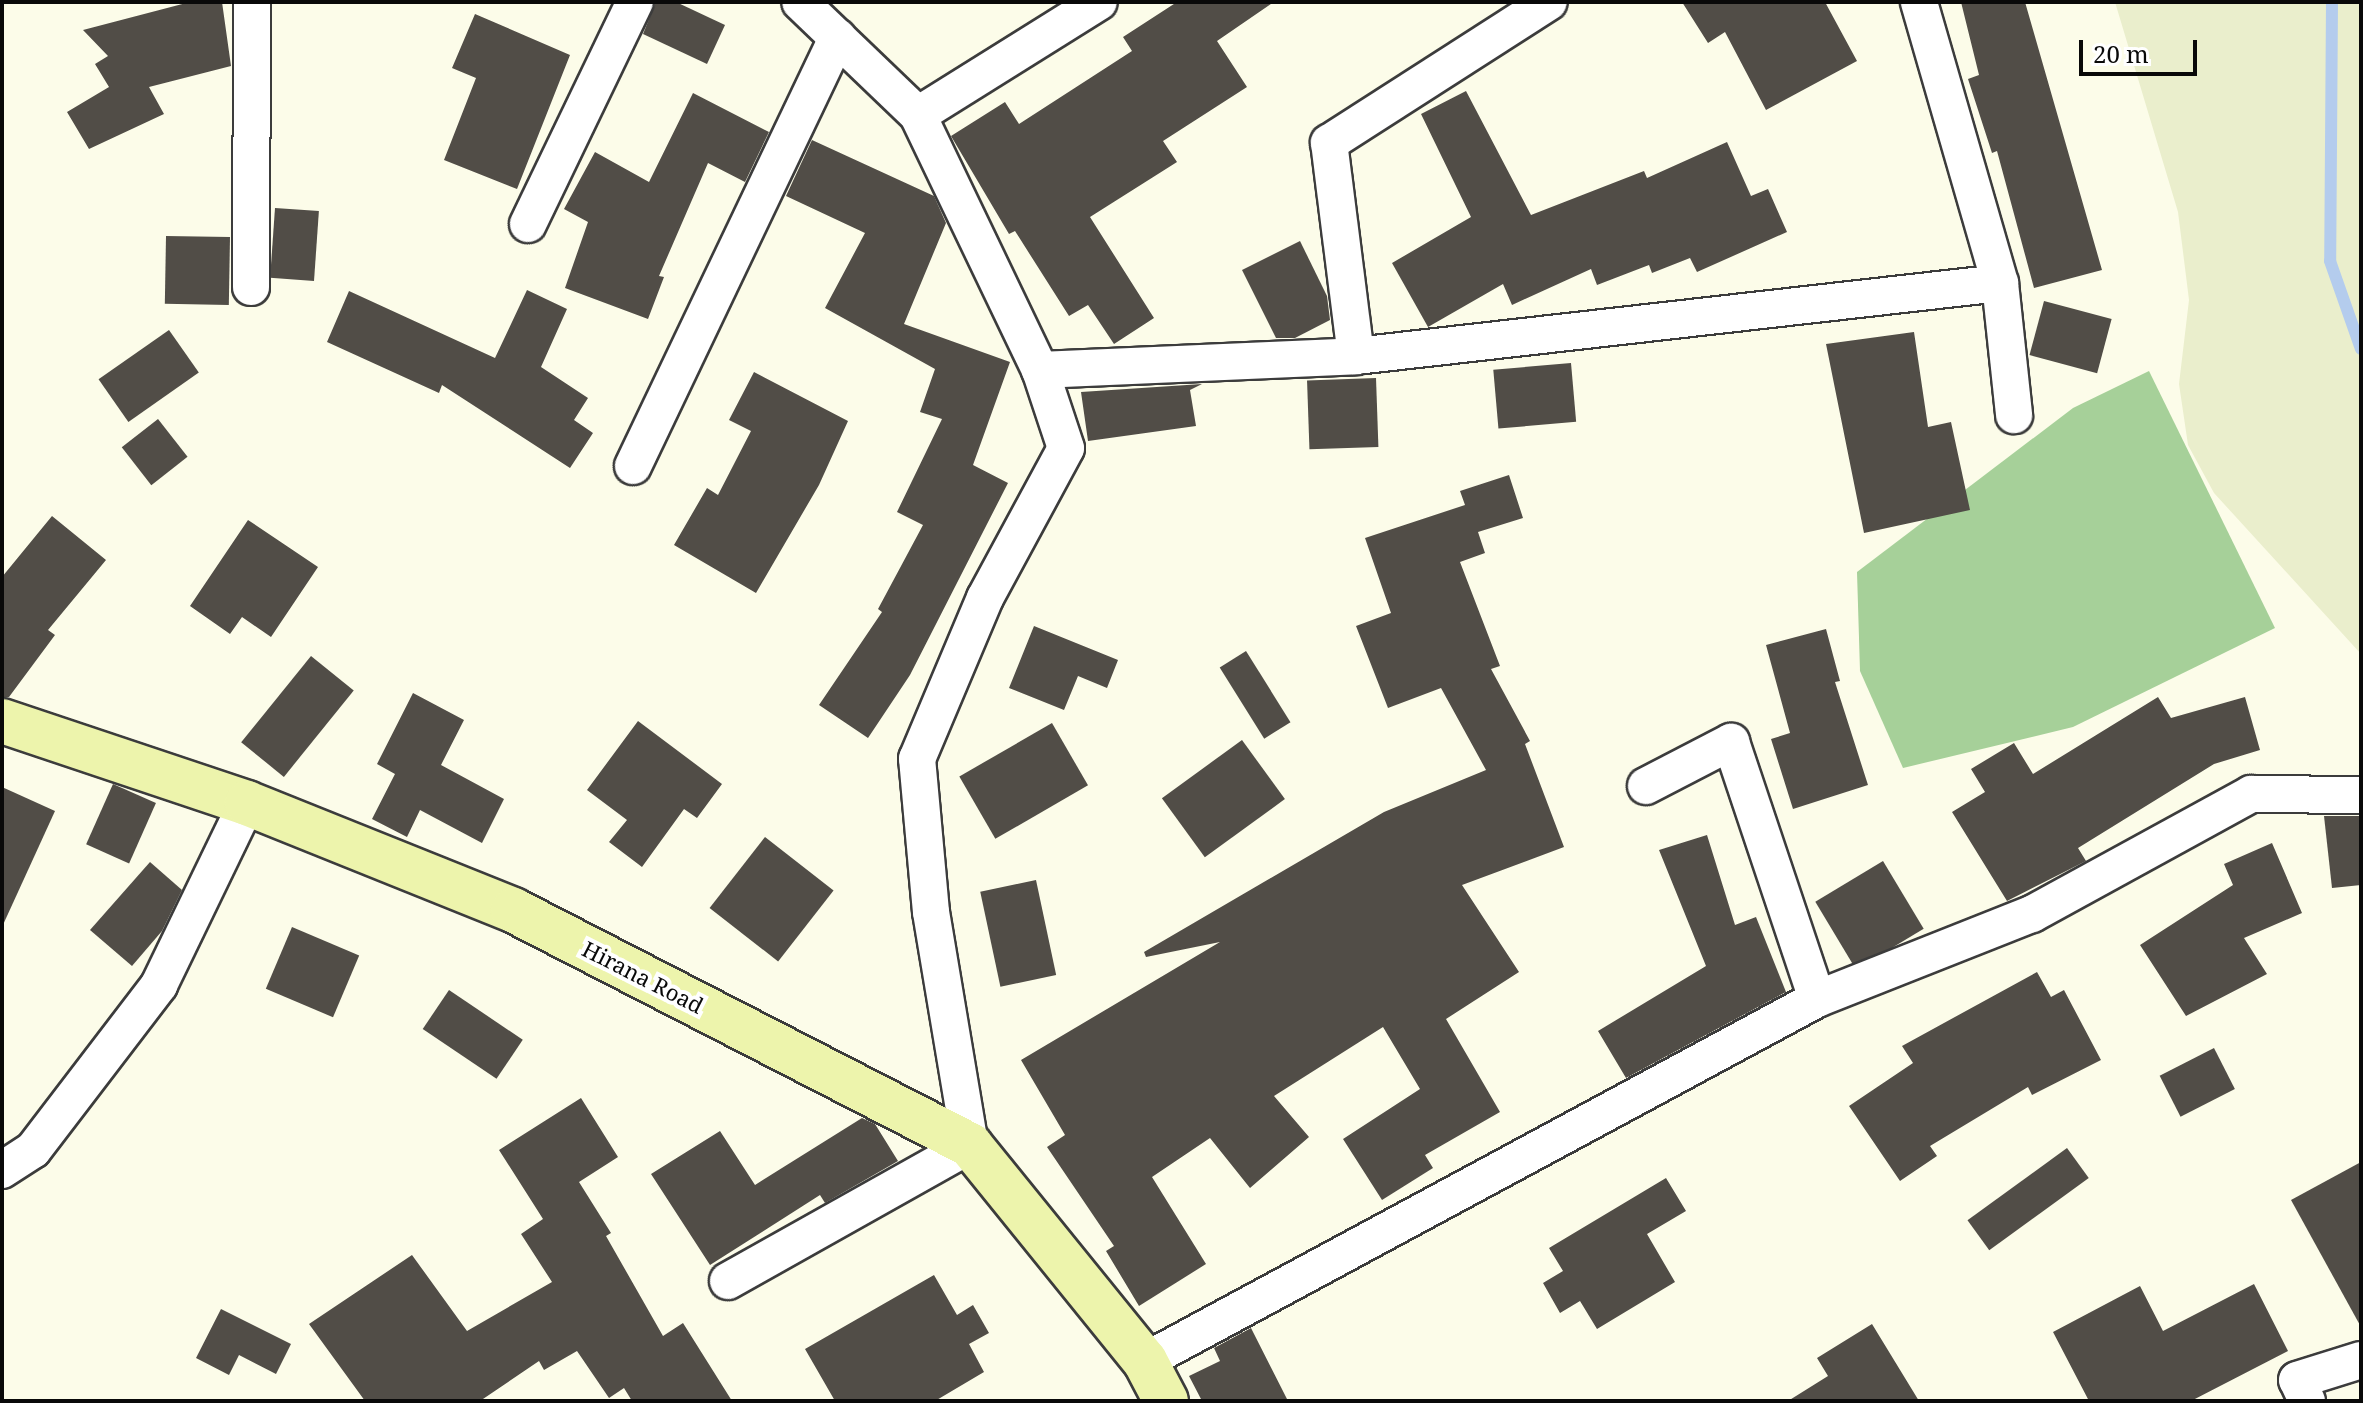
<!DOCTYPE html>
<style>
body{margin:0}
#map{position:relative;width:2363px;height:1403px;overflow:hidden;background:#fcfce9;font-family:"Noto Serif",serif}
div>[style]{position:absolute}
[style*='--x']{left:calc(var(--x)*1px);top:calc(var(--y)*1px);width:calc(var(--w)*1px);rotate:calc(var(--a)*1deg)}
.farmland>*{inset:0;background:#eaeecc}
.forest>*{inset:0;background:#a6d099}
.stream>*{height:12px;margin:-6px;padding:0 6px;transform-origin:6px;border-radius:6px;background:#b4cced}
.building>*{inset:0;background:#514d47;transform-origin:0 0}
.roads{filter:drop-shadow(2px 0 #3c3c3c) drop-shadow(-2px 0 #3c3c3c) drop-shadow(0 2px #3c3c3c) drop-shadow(0 -2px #3c3c3c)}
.street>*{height:36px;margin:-18px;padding:0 18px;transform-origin:18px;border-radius:18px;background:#fff}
.secondary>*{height:44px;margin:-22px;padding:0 22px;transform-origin:22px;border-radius:22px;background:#edf4ac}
span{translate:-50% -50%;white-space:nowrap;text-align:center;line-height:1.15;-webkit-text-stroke:8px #fff;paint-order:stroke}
.street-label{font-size:22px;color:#090909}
.frame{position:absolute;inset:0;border:4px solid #090909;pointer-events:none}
.scale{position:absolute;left:2079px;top:40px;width:118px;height:36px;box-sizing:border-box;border:4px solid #090909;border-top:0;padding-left:10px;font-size:24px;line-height:28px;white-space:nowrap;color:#090909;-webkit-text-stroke:6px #fff;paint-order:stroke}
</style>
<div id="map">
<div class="farmland">
<i style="clip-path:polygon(2115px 2px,2361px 2px,2361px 654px,2214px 493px,2188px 445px,2179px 384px,2189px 300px,2178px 212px)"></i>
</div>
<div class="forest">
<i style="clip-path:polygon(2149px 371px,2275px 628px,2073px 727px,1903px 768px,1860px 671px,1857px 572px,2073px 408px)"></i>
</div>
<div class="stream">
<i style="--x:2332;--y:2;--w:259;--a:90.4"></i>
<i style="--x:2330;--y:261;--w:93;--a:70.6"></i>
</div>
<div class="building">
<i style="clip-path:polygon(190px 2px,222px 2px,231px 66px,149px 87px,164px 114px,89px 149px,67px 112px,109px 87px,95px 64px,108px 56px,83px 30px)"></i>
<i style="clip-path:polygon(656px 2px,676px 2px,725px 25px,707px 64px,643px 34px)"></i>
<i style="clip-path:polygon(1177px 2px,1274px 2px,1217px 41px,1247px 87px,1163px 141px,1177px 162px,1090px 217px,1154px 318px,1114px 344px,1088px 305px,1069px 316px,1015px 231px,1009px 234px,951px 136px,1005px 102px,1019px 124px,1132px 51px,1123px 37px)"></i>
<i style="clip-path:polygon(1682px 2px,1825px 2px,1857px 61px,1766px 110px,1725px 32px,1708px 43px)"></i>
<i style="clip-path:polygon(1961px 2px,2025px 2px,2102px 270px,2034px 288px,1997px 151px,1992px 153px,1968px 79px,1979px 75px)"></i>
<i style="clip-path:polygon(475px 14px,570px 55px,517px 189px,444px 160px,476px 78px,452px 68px)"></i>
<i style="clip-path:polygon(1466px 91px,1531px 215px,1644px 171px,1647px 178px,1727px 142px,1751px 196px,1768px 189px,1787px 232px,1697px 272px,1690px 258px,1652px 273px,1649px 265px,1597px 285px,1591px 269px,1512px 305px,1503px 284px,1428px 327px,1392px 263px,1471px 217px,1421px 114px)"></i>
<i style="clip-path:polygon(693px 93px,769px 132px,745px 182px,708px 163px,659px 276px,664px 277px,648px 319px,565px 288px,588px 222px,564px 209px,595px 152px,649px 182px)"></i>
<i style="clip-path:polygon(812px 140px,934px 196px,946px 223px,904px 324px,1010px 362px,973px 465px,1008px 483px,910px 675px,868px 738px,819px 705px,882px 612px,878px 609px,923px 525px,897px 512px,942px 419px,920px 412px,935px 369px,825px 308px,865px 233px,786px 196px)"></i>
<i style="left:275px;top:208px;width:44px;height:70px;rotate:4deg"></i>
<i style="left:230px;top:237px;width:68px;height:64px;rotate:91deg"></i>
<i style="clip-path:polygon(1300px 241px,1327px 296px,1330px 320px,1295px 338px,1276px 338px,1242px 270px)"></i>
<i style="clip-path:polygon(527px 290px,567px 309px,541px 367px,588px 398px,574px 420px,593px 433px,570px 468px,442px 385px,439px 393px,327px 342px,349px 291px,495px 358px)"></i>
<i style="left:2044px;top:301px;width:70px;height:56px;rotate:15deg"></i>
<i style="left:169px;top:330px;width:52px;height:86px;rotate:55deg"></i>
<i style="clip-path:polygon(1914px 332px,1928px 427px,1951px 422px,1970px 510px,1864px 533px,1826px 344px)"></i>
<i style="left:1571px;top:363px;width:59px;height:78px;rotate:85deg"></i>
<i style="clip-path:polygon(754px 372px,848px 421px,819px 485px,756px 593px,674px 545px,707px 488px,718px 495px,751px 431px,729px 420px)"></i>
<i style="left:1376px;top:378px;width:69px;height:69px;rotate:88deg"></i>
<i style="clip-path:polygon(1202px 384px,1190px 390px,1196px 426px,1088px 441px,1081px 392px)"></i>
<i style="left:158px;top:419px;width:48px;height:46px;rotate:52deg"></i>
<i style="clip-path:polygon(1509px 475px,1523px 518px,1478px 532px,1485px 553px,1460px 562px,1500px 666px,1491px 669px,1530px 741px,1525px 744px,1564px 847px,1462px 885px,1519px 972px,1446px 1019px,1500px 1112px,1425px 1155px,1433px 1168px,1382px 1200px,1343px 1139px,1420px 1089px,1383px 1027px,1274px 1096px,1309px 1137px,1250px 1188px,1210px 1138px,1152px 1177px,1206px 1264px,1139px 1306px,1106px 1251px,1114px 1246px,1047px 1147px,1065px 1135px,1021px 1060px,1220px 942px,1146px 957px,1144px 952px,1384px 812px,1486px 770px,1441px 688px,1388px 708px,1356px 626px,1391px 613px,1365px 538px,1465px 505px,1460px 491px)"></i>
<i style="clip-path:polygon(52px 516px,106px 560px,48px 630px,55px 635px,9px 697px,2px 697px,2px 577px)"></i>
<i style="clip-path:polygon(248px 520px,318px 567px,271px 637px,242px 617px,230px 634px,190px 606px)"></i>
<i style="clip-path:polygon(1034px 626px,1118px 660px,1107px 688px,1078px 676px,1064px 710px,1009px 688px)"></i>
<i style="clip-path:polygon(1826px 629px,1840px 681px,1835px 682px,1868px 785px,1793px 809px,1771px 739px,1790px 733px,1766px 645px)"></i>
<i style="left:1246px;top:651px;width:84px;height:31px;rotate:58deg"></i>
<i style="left:311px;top:656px;width:55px;height:111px;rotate:39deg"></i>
<i style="clip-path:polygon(413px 693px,464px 720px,441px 765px,504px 799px,482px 843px,420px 810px,407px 837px,372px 819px,395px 774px,377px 764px)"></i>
<i style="clip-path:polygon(2158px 697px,2171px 718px,2245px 697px,2260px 750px,2214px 764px,2078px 848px,2086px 861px,2007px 901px,1952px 812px,1985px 792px,1971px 769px,2014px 743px,2033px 774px)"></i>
<i style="clip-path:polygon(638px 721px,722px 784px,697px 818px,684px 809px,642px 867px,609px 842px,627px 820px,587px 790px)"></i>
<i style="left:1052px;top:723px;width:72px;height:107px;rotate:60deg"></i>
<i style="left:1242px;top:740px;width:73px;height:99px;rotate:54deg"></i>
<i style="left:113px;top:784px;width:47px;height:66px;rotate:24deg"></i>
<i style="clip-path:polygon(2px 787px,55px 811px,2px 927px)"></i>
<i style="clip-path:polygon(2324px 816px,2361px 816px,2361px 885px,2332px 888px)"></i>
<i style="clip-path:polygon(1707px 835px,1735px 925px,1756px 917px,1786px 992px,1626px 1078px,1598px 1031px,1706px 966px,1659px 850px)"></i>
<i style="left:765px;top:837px;width:87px;height:90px;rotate:38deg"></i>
<i style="clip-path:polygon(2272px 843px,2302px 913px,2244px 938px,2267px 974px,2186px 1016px,2140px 945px,2233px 885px,2224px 864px)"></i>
<i style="left:1883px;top:861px;width:79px;height:79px;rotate:59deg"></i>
<i style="clip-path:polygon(150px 862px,182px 890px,162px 931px,132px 966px,90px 930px)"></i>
<i style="left:1036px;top:880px;width:97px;height:57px;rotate:78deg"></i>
<i style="left:292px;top:927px;width:73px;height:67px;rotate:23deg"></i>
<i style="clip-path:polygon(2037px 972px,2051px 997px,2064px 990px,2101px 1060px,2032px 1095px,2028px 1087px,1930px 1146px,1937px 1156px,1900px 1181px,1849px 1106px,1913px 1063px,1902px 1046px)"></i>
<i style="left:449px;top:990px;width:89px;height:47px;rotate:34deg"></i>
<i style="left:2214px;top:1048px;width:46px;height:61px;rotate:63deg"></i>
<i style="clip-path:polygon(581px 1098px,618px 1157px,579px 1182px,611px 1233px,606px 1236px,663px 1336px,683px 1323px,732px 1401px,632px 1401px,624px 1388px,609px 1398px,577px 1351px,544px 1370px,539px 1361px,480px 1401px,365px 1401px,309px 1324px,412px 1255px,467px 1331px,552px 1282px,521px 1234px,543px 1219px,499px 1150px)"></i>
<i style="clip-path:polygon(862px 1118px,875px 1124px,898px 1161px,825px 1203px,820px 1195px,710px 1265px,651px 1174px,720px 1131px,755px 1185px)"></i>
<i style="left:2067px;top:1148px;width:37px;height:123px;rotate:54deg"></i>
<i style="clip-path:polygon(2361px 1162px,2361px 1327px,2291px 1200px)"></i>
<i style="clip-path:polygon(1666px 1178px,1686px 1211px,1647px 1234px,1675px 1282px,1597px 1329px,1580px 1301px,1560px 1313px,1543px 1283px,1563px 1271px,1549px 1248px)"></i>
<i style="clip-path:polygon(934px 1275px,957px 1315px,973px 1305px,989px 1333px,969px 1344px,984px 1372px,935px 1401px,835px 1401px,805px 1349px)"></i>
<i style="clip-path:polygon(2254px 1284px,2288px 1351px,2191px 1401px,2089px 1401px,2053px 1332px,2140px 1286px,2163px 1331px)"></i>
<i style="clip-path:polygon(221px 1309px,291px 1344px,276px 1374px,239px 1355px,229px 1375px,196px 1358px)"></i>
<i style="clip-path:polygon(1872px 1324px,1919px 1401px,1788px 1401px,1828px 1376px,1817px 1358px)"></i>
<i style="clip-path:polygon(1251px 1328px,1288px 1401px,1202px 1401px,1189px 1376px,1220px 1361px,1214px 1348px)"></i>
</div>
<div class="roads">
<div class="street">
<i style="--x:918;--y:115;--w:213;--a:-32"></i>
<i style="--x:528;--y:224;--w:246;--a:-64.3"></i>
<i style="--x:2000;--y:283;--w:133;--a:83.9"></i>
<i style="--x:251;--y:287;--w:285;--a:-89.8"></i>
<i style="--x:1356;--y:356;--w:215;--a:-97.2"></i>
<i style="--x:1329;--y:143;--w:261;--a:-32.7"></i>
<i style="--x:1040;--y:370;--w:316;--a:-2.5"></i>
<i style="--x:1356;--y:356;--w:648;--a:-6.47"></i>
<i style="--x:2000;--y:283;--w:292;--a:-106.1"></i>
<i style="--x:633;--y:466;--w:475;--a:-64.5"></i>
<i style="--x:1646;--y:786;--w:96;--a:-27.4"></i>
<i style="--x:1731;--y:742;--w:271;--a:71.5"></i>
<i style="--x:2;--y:1170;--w:37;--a:-33"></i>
<i style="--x:33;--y:1150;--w:208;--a:-52.6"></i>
<i style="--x:159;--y:985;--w:202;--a:-64.2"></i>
<i style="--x:728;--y:1281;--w:278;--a:-29.3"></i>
<i style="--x:970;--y:1145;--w:236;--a:-99.5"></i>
<i style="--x:931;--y:912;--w:154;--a:-95.2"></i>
<i style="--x:917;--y:759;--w:175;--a:-67.1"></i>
<i style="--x:985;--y:598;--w:170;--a:-61.6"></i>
<i style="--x:1066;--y:448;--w:82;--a:-108.4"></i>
<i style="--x:1040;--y:370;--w:283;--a:-115.6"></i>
<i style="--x:918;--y:115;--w:163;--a:-136.2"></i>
<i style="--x:1145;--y:1361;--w:763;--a:-28.31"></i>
<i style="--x:1817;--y:999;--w:231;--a:-21.6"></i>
<i style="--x:2032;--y:914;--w:250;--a:-28.7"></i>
<i style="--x:2251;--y:794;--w:110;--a:0.5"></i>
<i style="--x:2307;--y:1401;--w:23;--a:-115"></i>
<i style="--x:2297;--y:1380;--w:67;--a:-17.4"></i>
</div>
<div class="secondary">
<i style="--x:2;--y:721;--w:258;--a:18.5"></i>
<i style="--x:247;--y:803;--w:287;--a:21.9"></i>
<i style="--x:513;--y:910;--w:514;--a:27.21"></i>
<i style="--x:970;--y:1145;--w:278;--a:51"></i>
<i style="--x:1145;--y:1361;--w:45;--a:62.3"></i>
</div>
</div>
<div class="street-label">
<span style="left:643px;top:977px;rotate:27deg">Hirana Road</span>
</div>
<div class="frame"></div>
<div class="scale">20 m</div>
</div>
